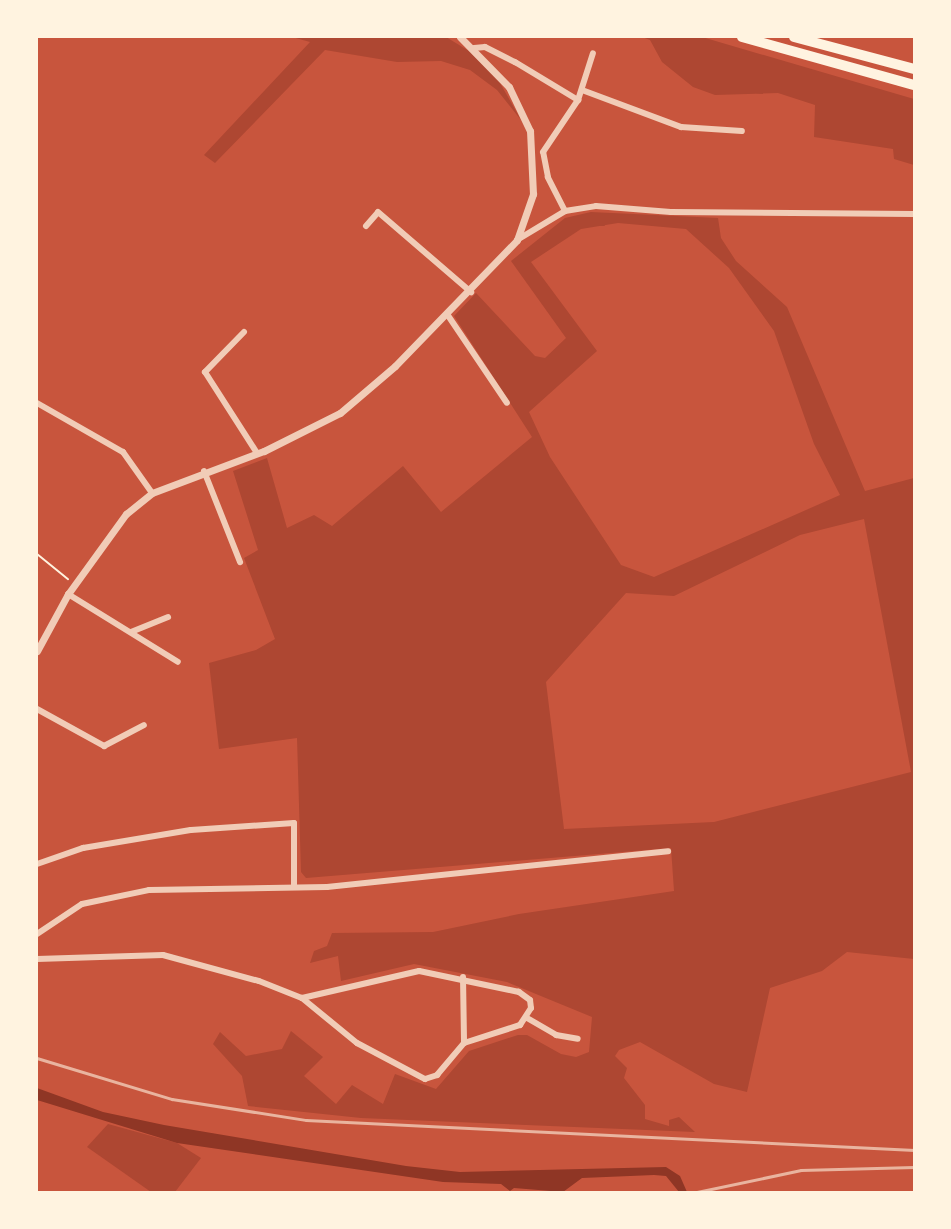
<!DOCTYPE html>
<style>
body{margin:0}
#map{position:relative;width:951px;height:1229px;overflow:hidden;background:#c8553d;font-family:Inter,sans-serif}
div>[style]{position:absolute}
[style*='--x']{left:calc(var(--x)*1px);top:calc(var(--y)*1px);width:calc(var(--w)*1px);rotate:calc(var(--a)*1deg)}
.green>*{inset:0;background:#ae4732}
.water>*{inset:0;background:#8f3625}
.path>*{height:2px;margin:-1px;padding:0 1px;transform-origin:1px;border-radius:1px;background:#fff3e0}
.minor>*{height:6px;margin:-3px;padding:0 3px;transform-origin:3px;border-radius:3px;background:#f1ccb7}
.tertiary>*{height:7px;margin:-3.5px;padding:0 3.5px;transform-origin:3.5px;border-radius:3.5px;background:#f1ccb7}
.motorway>*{height:10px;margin:-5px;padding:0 5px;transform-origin:5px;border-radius:5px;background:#fff3e0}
.rail>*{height:2.5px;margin:-1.25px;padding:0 1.25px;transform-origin:1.25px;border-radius:1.25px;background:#e9b49f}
span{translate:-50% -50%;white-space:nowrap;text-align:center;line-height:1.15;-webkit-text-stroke:5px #fff3e0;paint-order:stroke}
.frame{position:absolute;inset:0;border:38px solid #fff3e0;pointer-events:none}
</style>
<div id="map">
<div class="green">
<i style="clip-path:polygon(292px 37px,446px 37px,469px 51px,500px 83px,521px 120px,497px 90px,470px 70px,441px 61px,397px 62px,325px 50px,215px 163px,204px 155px,310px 42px)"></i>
<i style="clip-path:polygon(642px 37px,702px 37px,914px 99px,914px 165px,894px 159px,893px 149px,814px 137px,815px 105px,778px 93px,715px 95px,693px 87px,662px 62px,650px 40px)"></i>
<i style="clip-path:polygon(evenodd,591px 212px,718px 218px,721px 238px,736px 261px,787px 307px,865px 491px,914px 478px,914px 959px,847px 952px,822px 971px,770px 988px,747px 1092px,714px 1084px,640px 1042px,619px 1050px,615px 1056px,627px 1068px,624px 1078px,645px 1105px,645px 1119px,669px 1126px,669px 1120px,679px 1117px,695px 1132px,361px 1118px,248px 1106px,242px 1076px,213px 1044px,220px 1032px,246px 1056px,282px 1049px,291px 1031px,323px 1057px,304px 1076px,336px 1104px,352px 1085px,383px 1104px,395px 1074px,436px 1089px,469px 1051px,518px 1035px,527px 1035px,561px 1054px,576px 1057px,589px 1052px,592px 1017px,507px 982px,414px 964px,341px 981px,338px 956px,310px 963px,314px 951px,327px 946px,332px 933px,433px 932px,519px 914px,674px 891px,671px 848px,306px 878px,301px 872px,297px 738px,219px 749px,209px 663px,256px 650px,275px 639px,244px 558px,258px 550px,233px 471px,267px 458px,287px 528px,314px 515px,332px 526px,403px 466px,441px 512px,532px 437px,454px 316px,476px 293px,535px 356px,545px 358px,566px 338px,511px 261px,565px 218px,591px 212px,618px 223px,686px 229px,729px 268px,774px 331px,814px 444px,840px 495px,654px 577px,621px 565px,550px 457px,529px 412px,597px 351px,531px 262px,581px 229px,618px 223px,591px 212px,864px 519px,911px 772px,714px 822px,564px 829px,546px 682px,626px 593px,674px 596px,800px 535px,864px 519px)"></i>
<i style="clip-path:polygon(108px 1124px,177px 1143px,201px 1158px,175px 1192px,151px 1192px,87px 1147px)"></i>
</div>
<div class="water">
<i style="clip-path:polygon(37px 1088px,103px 1112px,164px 1125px,406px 1166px,460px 1172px,666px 1167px,680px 1176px,687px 1192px,679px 1192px,666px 1176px,654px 1175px,582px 1178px,563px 1192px,514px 1188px,510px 1191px,501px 1184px,443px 1182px,177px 1143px,37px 1100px)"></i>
</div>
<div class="path">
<i style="--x:37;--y:554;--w:40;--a:39"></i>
</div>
<div class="minor">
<i style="--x:474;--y:48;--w:11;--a:-5"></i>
<i style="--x:485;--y:47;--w:34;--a:27"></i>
<i style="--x:515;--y:62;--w:74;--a:31.1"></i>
<i style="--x:582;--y:90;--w:106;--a:20.5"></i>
<i style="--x:681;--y:127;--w:61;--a:3.8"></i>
<i style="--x:565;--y:211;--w:38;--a:-117"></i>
<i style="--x:548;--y:177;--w:25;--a:-101"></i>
<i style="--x:543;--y:152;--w:63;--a:-56.1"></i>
<i style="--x:578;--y:100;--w:49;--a:-72.3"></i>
<i style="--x:366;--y:226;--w:18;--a:-49"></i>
<i style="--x:378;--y:212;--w:123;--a:40.7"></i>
<i style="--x:517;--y:240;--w:56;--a:-31.1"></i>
<i style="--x:565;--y:211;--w:31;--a:-9"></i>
<i style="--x:596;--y:206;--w:75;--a:4.6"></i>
<i style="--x:671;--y:212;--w:243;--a:0.5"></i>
<i style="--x:447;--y:314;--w:107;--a:56"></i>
<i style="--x:244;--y:332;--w:56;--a:134.3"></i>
<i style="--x:205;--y:372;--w:96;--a:57.3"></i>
<i style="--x:37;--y:403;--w:99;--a:29.7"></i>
<i style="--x:123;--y:452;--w:50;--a:54.7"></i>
<i style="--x:204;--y:471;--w:98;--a:68.4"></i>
<i style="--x:68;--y:594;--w:129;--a:31.7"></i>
<i style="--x:131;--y:632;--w:40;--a:-22"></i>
<i style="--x:37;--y:709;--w:77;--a:28.9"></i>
<i style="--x:104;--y:746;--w:45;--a:-27.7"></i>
<i style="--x:37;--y:864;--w:49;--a:-19.2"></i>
<i style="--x:83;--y:848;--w:109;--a:-9.5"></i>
<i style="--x:191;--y:830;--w:103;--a:-3.9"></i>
<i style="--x:294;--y:823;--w:64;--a:90"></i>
<i style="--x:37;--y:934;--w:54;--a:-33.7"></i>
<i style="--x:82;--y:904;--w:68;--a:-11.8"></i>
<i style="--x:149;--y:890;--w:178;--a:-1"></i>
<i style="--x:327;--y:887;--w:343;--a:-6"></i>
<i style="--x:37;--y:959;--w:126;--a:-1.8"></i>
<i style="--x:163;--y:955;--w:99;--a:15.2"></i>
<i style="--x:259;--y:981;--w:46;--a:21.6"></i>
<i style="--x:302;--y:998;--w:71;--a:39.3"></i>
<i style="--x:357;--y:1043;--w:77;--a:27.9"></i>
<i style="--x:425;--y:1079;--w:13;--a:-18"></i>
<i style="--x:437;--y:1075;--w:42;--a:-49.8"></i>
<i style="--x:464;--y:1043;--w:59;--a:-17.8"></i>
<i style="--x:520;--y:1025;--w:20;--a:-57"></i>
<i style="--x:531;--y:1008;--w:8;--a:-97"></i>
<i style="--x:530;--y:1000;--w:14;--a:-144"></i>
<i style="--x:519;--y:992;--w:102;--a:-168.1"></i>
<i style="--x:419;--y:971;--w:120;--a:167"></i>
<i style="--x:463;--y:977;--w:66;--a:89.1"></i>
<i style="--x:527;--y:1018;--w:34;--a:30"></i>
<i style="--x:556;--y:1035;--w:22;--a:10"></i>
</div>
<div class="tertiary">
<i style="--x:37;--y:651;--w:65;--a:-61.5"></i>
<i style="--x:68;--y:594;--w:99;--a:-54.1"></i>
<i style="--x:126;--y:514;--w:33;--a:-39"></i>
<i style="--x:152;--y:493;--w:120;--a:-20.6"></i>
<i style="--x:264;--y:451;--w:85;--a:-26.6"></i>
<i style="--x:340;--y:413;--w:72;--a:-40.5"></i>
<i style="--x:395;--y:366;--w:175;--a:-45.9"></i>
<i style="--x:517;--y:240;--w:49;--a:-70.8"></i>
<i style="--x:533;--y:194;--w:63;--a:-92.7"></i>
<i style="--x:530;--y:131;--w:49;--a:-115.5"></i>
<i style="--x:509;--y:87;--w:70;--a:-134.4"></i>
</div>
<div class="motorway">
<i style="--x:742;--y:37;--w:179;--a:15.6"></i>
<i style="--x:794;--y:37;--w:124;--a:14.9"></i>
</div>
<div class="rail">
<i style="--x:37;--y:1058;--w:141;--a:16.9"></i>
<i style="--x:172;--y:1099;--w:136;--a:8.9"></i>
<i style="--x:306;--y:1120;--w:609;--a:2.82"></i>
<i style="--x:697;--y:1192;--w:106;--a:-11.9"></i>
<i style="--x:801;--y:1170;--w:113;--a:-1.5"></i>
</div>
<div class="frame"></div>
</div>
